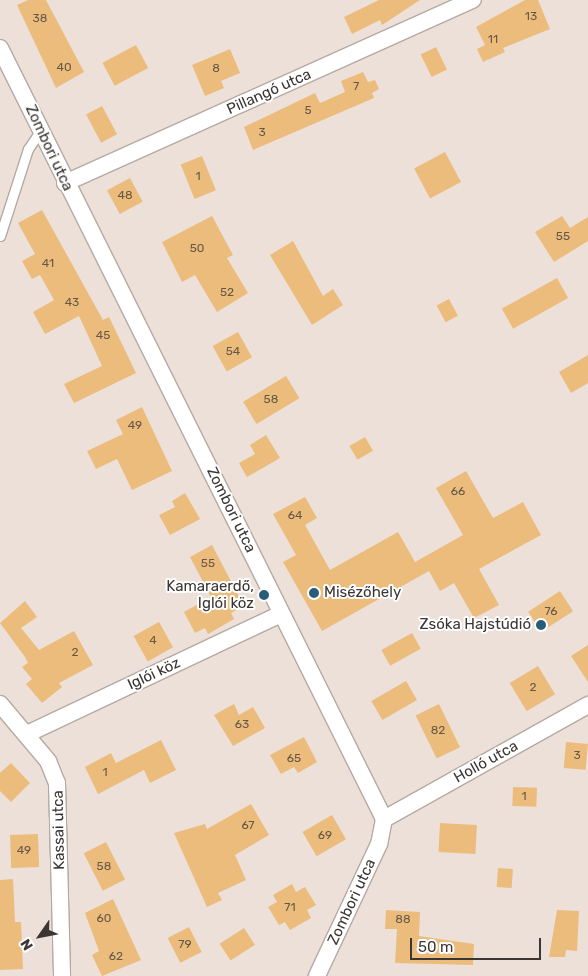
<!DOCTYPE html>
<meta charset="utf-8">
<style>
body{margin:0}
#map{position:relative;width:588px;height:976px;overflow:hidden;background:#ece0d9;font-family:Rubik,sans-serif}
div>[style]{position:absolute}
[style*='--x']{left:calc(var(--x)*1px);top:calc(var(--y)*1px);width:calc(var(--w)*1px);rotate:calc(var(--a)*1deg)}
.building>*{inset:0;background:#ecbc7c;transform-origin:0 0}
.roads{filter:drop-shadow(1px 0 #b5a9a3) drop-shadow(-1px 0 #b5a9a3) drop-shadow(0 1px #b5a9a3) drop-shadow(0 -1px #b5a9a3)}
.lane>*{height:9px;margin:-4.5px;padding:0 4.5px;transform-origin:4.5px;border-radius:4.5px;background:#fff}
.street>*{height:16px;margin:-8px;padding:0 8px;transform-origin:8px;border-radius:8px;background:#fff}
.dots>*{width:14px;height:14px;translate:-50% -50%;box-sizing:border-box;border:2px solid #fff;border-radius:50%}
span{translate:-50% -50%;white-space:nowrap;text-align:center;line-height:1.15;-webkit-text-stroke:4px #fff;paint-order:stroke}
.number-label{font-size:12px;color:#675846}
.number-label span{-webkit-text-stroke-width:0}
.street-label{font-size:15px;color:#3b3634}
.poi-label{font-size:15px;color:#3b3634}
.right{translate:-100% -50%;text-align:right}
.left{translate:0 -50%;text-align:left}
.north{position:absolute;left:15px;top:911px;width:50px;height:50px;-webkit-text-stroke:4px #fff;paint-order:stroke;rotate:237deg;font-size:14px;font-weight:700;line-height:20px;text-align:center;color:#3b3634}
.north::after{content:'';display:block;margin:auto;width:18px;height:22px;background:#3b3634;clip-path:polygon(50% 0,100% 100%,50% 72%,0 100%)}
.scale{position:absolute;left:410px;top:938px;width:131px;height:22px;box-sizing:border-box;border:2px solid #3b3634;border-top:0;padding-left:6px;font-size:15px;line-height:18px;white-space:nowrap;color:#3b3634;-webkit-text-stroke:4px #fff;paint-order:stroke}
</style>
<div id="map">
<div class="building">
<i style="clip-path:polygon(28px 0,46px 0,84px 72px,56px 88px,17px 5px)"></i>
<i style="clip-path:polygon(379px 0,420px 0,382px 25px,380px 20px,352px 34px,344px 17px)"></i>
<i style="clip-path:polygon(525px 0,538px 0,550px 29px,503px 48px,505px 52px,483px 62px,477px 49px,485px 45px,476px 27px)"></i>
<i style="left:136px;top:45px;width:26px;height:38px;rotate:62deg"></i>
<i style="left:436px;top:47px;width:25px;height:17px;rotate:64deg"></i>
<i style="clip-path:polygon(230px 49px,240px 73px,221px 81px,224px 88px,205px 96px,192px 65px)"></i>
<i style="clip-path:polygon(363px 72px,368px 82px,375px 80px,379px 89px,372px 93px,374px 98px,253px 150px,244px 127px,315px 93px,320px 103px,345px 92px,341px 81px)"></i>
<i style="left:102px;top:106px;width:32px;height:18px;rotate:62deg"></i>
<i style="left:445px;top:152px;width:34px;height:35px;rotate:62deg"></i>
<i style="left:202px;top:156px;width:37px;height:23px;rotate:68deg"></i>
<i style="left:130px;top:178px;width:27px;height:26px;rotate:62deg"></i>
<i style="clip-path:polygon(42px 210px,103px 320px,109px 317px,136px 373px,74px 403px,64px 384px,102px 366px,79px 316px,45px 334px,33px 312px,54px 300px,40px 275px,32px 279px,22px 261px,35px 254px,18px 223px)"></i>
<i style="clip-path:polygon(212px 216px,233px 255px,227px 258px,248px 293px,217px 312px,195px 275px,182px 282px,162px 242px)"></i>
<i style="clip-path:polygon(562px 216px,570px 228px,588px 217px,588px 241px,554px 262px,535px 232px)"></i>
<i style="clip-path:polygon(293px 241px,323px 296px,333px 289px,343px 305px,312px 325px,270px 255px)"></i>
<i style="left:557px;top:278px;width:23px;height:63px;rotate:61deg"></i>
<i style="left:449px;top:299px;width:19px;height:14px;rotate:62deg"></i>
<i style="left:238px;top:332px;width:29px;height:29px;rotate:61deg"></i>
<i style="clip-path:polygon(588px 355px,588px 383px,571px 393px,559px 372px)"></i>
<i style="left:286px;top:376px;width:26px;height:50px;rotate:59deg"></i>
<i style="clip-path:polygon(142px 407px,172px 471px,132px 490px,117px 459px,96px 469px,87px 451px,123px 434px,116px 420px)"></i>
<i style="clip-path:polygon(266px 435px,280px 458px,247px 477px,239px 463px,255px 454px,250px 445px)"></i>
<i style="left:365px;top:437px;width:16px;height:18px;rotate:60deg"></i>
<i style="clip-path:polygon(466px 471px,493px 518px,523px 502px,541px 535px,479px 569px,499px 605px,474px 618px,454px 583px,440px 591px,429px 571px,322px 631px,283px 562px,296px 555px,273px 514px,305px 497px,317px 518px,305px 525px,330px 570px,398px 532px,415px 562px,463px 535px,436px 488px)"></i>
<i style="clip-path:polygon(185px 493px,200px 519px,170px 535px,159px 515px,175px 507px,172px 501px)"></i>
<i style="clip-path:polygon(212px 545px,244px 606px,231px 613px,234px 619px,208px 634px,205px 628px,195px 633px,184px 612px,211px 597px,190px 557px)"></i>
<i style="left:560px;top:591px;width:24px;height:38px;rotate:57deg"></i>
<i style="clip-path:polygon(25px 601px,37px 617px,21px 628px,39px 650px,74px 631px,93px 665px,59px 683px,62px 687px,42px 703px,26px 684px,32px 679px,22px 667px,28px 663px,25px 657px,0 623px)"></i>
<i style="left:159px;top:622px;width:29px;height:29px;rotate:61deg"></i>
<i style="left:412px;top:633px;width:18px;height:35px;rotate:61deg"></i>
<i style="clip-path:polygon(588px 645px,588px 682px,571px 656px)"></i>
<i style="left:538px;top:666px;width:33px;height:33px;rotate:59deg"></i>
<i style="left:406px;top:681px;width:22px;height:40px;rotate:60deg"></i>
<i style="clip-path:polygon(234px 704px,239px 715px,253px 707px,265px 728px,233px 746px,214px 715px)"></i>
<i style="left:439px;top:704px;width:48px;height:26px;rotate:64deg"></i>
<i style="clip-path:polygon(304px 737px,317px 762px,298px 773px,294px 767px,281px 774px,270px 755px)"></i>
<i style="clip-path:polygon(161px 740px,176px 770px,150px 783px,144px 770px,98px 794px,85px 767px,111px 753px,116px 763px)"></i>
<i style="left:566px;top:742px;width:22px;height:26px;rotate:5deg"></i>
<i style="clip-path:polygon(11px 763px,30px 783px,11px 802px,0 791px,0 773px)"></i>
<i style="left:513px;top:787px;width:24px;height:19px;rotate:2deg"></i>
<i style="clip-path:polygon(251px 804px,269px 835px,235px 855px,246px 880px,218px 893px,222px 900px,207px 907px,174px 833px,205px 824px,207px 829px)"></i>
<i style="left:332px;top:815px;width:28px;height:34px;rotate:60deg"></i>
<i style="left:440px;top:823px;width:37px;height:29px;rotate:3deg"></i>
<i style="left:38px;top:834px;width:33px;height:28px;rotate:88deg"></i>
<i style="left:106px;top:842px;width:42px;height:25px;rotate:63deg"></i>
<i style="left:498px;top:868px;width:15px;height:19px;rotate:4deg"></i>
<i style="clip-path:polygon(13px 879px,15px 922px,21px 922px,23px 969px,0 970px,0 880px)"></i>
<i style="clip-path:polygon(292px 884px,296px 892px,305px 887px,316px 905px,307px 910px,311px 918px,290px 930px,285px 922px,279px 925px,268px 907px,277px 902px,273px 895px)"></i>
<i style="clip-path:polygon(113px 899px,141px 960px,102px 976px,92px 955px,99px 951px,85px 913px)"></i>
<i style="clip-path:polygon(386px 910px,420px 912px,419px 936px,474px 944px,473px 965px,395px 963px,397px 929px,385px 929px)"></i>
<i style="clip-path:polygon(557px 910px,579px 911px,577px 951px,566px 950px,565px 957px,549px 957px)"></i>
<i style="left:189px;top:927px;width:28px;height:24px;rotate:63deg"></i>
<i style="left:244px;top:928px;width:20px;height:29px;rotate:57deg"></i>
</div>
<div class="roads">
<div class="lane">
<i style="--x:0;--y:236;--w:91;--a:-72.2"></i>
<i style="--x:28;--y:149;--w:23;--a:-56"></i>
</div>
<div class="street">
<i style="--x:0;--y:48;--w:861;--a:63.52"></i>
<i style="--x:384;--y:819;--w:25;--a:101"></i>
<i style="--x:379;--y:844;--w:146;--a:115.2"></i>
<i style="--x:65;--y:183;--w:447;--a:-24.2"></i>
<i style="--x:0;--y:704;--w:75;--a:49.9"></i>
<i style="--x:48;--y:761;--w:24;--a:68"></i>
<i style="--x:57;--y:783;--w:193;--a:88.5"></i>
<i style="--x:27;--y:734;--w:281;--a:-25.3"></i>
<i style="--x:384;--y:819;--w:234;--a:-29.2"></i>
</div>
</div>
<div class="dots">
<i style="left:314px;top:593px;background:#295c79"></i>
<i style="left:264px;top:595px;background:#295c79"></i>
<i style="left:541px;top:625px;background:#295c79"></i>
</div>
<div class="number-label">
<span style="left:531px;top:17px">13</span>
<span style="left:40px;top:19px">38</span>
<span style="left:493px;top:40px">11</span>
<span style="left:64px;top:68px">40</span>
<span style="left:216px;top:69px">8</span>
<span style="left:356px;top:87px">7</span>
<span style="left:308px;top:111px">5</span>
<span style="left:262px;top:133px">3</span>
<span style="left:198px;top:177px">1</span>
<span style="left:125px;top:196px">48</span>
<span style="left:563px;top:237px">55</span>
<span style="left:197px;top:249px">50</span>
<span style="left:48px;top:264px">41</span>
<span style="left:227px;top:293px">52</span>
<span style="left:72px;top:303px">43</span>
<span style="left:103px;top:336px">45</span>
<span style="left:233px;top:352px">54</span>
<span style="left:271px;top:400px">58</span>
<span style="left:135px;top:426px">49</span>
<span style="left:458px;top:492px">66</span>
<span style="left:295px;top:516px">64</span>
<span style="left:208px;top:564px">55</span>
<span style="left:551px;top:612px">76</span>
<span style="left:153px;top:641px">4</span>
<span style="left:75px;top:653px">2</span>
<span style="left:533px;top:688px">2</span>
<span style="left:242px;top:725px">63</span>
<span style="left:438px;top:731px">82</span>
<span style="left:577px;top:756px">3</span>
<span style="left:294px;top:759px">65</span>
<span style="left:105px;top:773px">1</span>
<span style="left:524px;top:797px">1</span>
<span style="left:248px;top:826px">67</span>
<span style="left:325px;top:836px">69</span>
<span style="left:24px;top:851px">49</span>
<span style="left:104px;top:867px">58</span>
<span style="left:290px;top:908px">71</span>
<span style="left:104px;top:919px">60</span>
<span style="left:403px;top:920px">88</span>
<span style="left:185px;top:945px">79</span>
<span style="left:116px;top:957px">62</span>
</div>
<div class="street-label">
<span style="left:269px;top:92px;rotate:-24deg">Pillangó utca</span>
<span style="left:49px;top:148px;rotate:65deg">Zombori utca</span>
<span style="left:231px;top:510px;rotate:64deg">Zombori utca</span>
<span style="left:154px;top:674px;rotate:-25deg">Iglói köz</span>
<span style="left:486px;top:762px;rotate:-29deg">Holló utca</span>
<span style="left:59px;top:830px;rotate:-91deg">Kassai utca</span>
<span style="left:352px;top:902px;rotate:-65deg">Zombori utca</span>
</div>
<div class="poi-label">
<span class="right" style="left:254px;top:595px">Kamaraerdő,<br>Iglói köz</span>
<span class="left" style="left:324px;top:593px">Misézőhely</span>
<span class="right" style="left:531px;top:625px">Zsóka Hajstúdió</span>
</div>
<div class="north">N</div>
<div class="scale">50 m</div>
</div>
